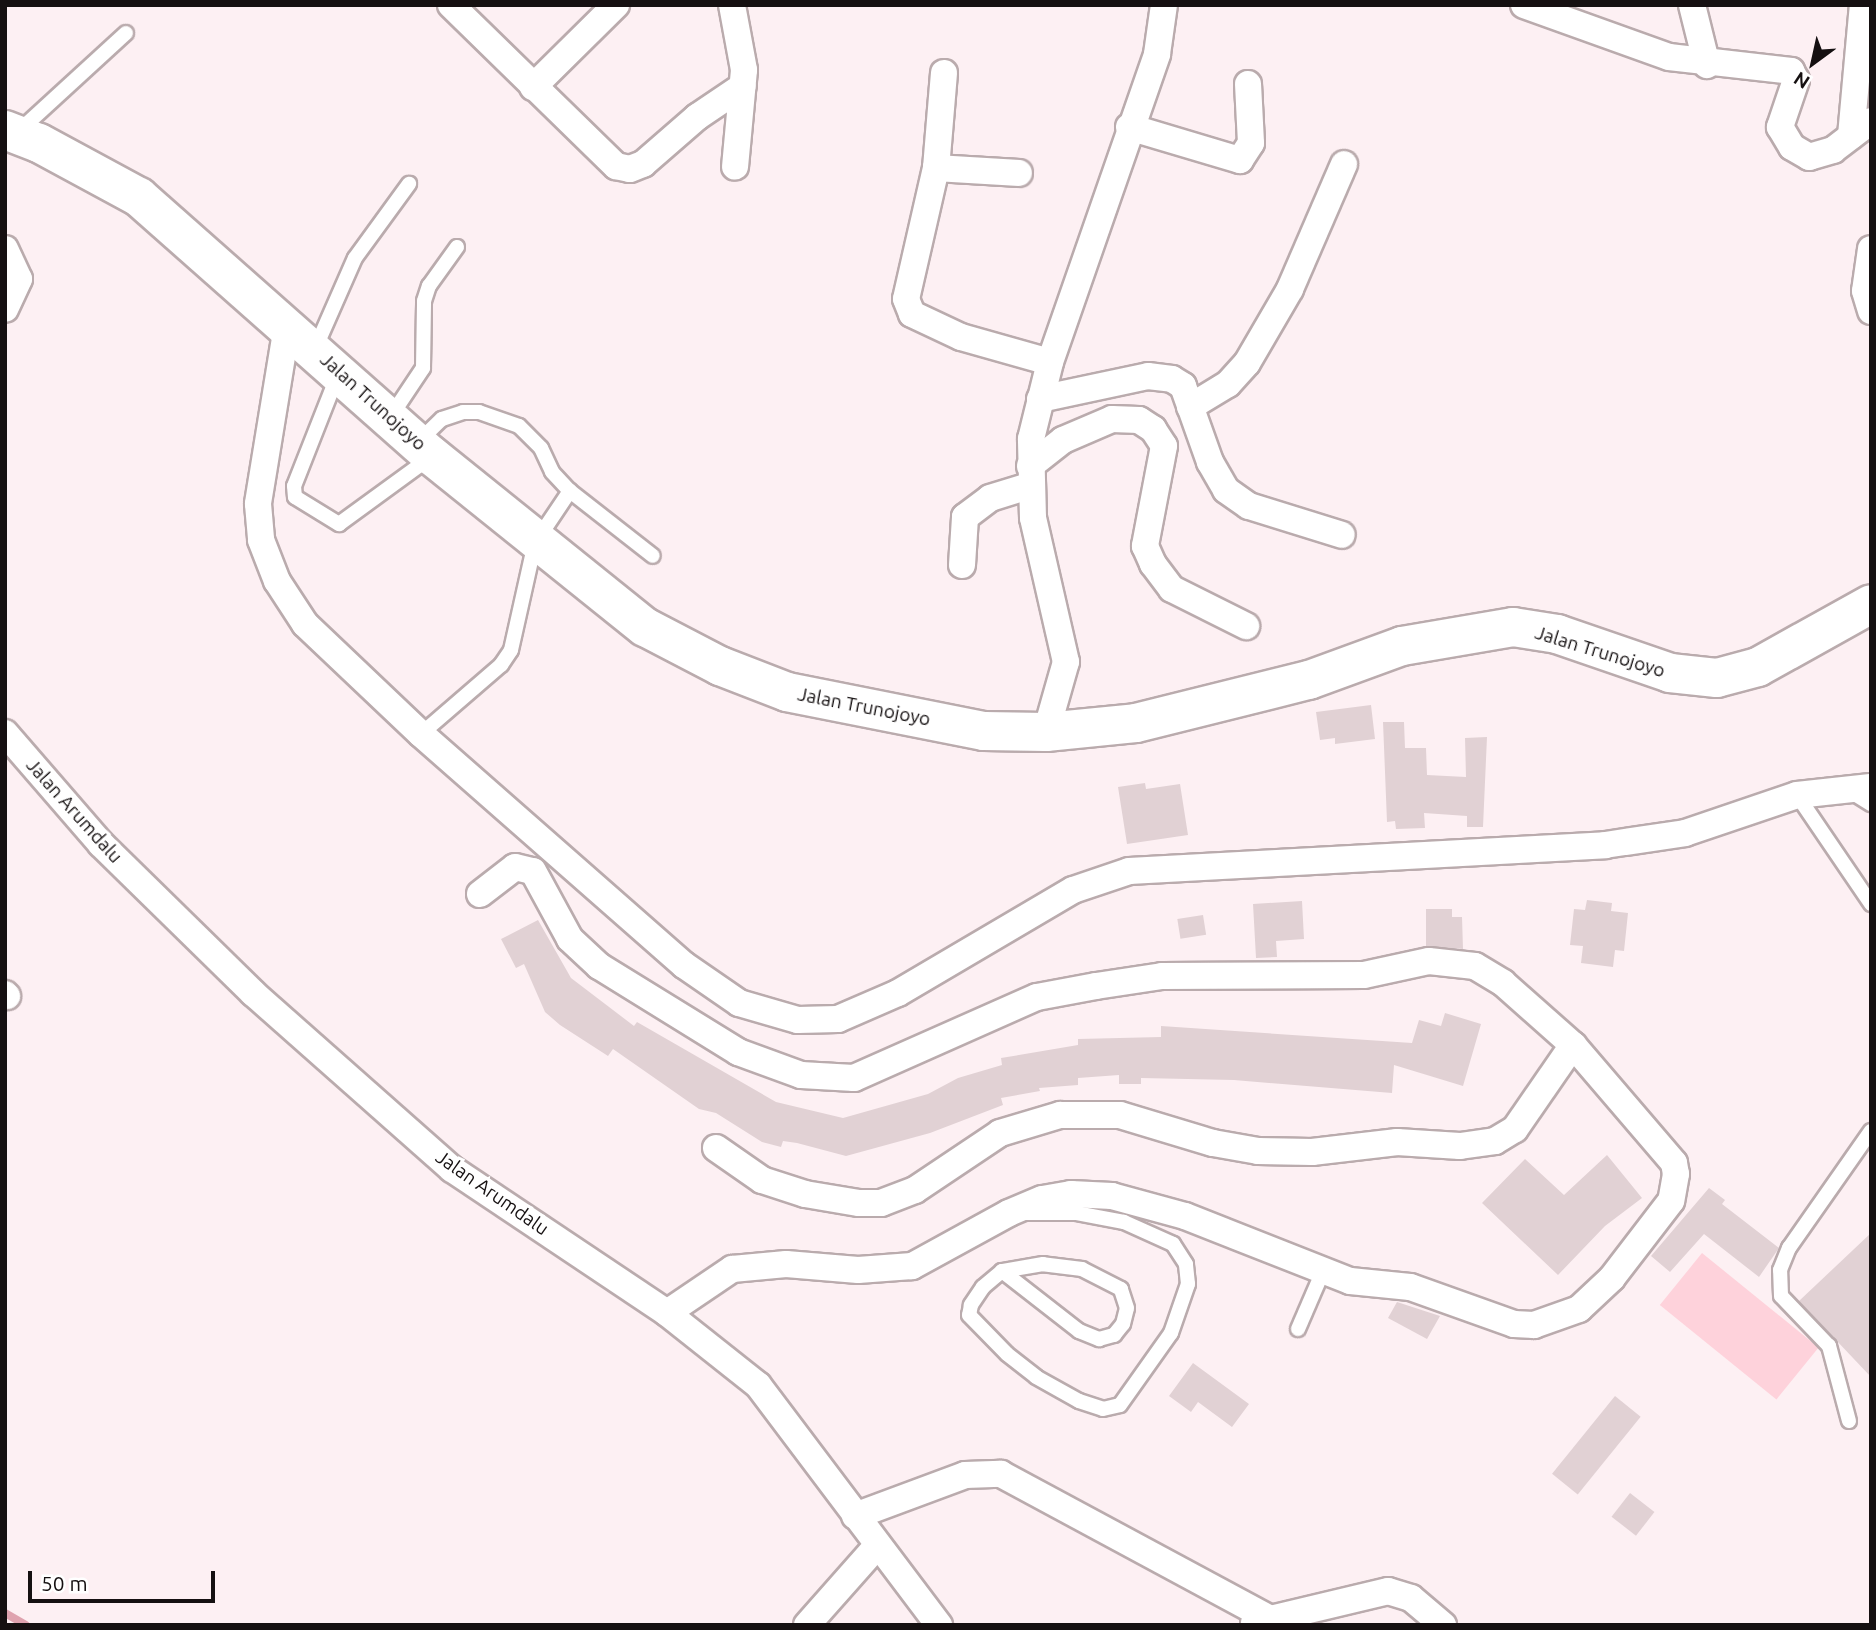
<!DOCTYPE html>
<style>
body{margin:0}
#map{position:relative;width:1876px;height:1630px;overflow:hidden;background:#fdf0f3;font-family:Ubuntu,sans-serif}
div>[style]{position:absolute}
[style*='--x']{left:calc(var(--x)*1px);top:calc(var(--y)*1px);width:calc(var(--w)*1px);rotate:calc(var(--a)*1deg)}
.green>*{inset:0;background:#fed2db;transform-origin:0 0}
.stream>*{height:8px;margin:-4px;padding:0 4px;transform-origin:4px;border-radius:4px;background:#dfa3af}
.building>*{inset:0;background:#e1d1d4;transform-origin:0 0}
.roads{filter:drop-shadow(2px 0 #baabad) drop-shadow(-2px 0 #baabad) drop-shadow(0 2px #baabad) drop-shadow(0 -2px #baabad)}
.lane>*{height:14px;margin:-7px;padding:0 7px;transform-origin:7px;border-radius:7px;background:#fff}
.street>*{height:26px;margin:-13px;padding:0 13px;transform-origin:13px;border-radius:13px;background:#fff}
.primary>*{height:38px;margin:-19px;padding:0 19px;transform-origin:19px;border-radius:19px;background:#fff}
span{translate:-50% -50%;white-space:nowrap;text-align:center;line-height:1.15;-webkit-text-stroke:6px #fff;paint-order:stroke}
.street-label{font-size:19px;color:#151011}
.frame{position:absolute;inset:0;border:7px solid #151011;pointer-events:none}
.north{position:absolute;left:1778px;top:28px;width:70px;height:70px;-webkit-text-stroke:5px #fff;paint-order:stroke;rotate:213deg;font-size:19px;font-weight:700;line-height:28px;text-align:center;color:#151011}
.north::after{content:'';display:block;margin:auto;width:24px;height:32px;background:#151011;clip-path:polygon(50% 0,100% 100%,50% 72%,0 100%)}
.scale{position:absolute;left:28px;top:1571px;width:187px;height:32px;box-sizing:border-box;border:4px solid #151011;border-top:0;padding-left:9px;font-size:21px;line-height:24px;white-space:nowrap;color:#151011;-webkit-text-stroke:5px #fff;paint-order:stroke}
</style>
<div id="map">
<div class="green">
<i style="left:1702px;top:1253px;width:150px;height:67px;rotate:39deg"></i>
</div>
<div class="stream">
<i style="--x:5;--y:1613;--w:24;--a:30"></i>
</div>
<div class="building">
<i style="clip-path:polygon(1371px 705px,1375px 739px,1335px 744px,1335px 738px,1320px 740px,1316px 712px)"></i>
<i style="clip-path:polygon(1383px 722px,1404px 722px,1405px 748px,1426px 748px,1427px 775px,1466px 777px,1465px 738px,1487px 737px,1483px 827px,1467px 827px,1467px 816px,1424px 813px,1425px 828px,1396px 829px,1395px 821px,1387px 822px)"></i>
<i style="clip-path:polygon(1145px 783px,1146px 789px,1180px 784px,1188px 835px,1127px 844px,1118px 787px)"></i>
<i style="clip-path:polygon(1587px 900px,1612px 903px,1611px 911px,1628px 913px,1624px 951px,1615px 950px,1613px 967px,1581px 963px,1583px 946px,1570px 945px,1574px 909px,1585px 910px)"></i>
<i style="clip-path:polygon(1302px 901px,1304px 939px,1276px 941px,1277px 957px,1256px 958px,1253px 904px)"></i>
<i style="clip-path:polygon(1426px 909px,1452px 909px,1452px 917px,1462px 917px,1463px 949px,1426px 946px)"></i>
<i style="left:1203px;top:915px;width:20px;height:26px;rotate:81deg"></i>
<i style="clip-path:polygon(538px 920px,571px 978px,634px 1026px,637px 1022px,776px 1102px,843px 1118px,928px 1094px,958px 1078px,1002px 1065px,1001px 1058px,1078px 1045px,1078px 1039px,1161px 1037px,1161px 1026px,1412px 1043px,1419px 1020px,1441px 1026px,1445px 1013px,1481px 1024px,1463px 1086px,1394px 1065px,1392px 1093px,1234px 1080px,1141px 1078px,1141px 1084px,1119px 1084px,1119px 1075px,1078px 1078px,1078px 1085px,1039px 1088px,1040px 1091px,1001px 1098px,1003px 1105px,930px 1133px,846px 1156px,797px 1143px,783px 1141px,781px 1147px,762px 1142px,716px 1113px,699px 1109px,613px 1049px,608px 1056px,560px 1025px,545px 1012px,524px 964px,516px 968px,501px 939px)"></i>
<i style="clip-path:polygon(1607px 1155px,1642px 1198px,1605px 1226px,1558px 1275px,1482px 1203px,1525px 1159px,1564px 1195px)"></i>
<i style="clip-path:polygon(1709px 1188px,1725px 1200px,1722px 1204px,1779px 1248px,1759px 1277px,1704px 1234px,1670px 1272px,1651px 1256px)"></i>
<i style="clip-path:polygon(1871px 1233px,1871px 1377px,1799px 1301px)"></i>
<i style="clip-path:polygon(1397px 1302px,1440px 1316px,1427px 1339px,1388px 1318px)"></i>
<i style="clip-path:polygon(1193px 1363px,1249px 1404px,1232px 1427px,1198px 1402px,1191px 1412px,1169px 1396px)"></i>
<i style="left:1615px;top:1396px;width:33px;height:100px;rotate:39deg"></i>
<i style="left:1630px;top:1493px;width:31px;height:30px;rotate:38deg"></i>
</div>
<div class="roads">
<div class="lane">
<i style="--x:19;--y:131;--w:145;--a:-42.5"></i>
<i style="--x:315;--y:349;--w:99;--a:-66.3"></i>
<i style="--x:355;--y:258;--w:92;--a:-53.9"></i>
<i style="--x:337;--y:377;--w:117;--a:111.5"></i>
<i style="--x:294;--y:486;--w:11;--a:85"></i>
<i style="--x:295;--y:497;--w:52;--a:31.5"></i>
<i style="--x:339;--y:524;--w:114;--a:-36.1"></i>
<i style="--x:391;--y:416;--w:58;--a:-56.3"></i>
<i style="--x:423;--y:368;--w:67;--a:-89.1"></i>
<i style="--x:424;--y:301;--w:16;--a:-72"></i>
<i style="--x:429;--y:286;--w:48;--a:-54.3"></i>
<i style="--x:418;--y:442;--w:33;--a:-44"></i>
<i style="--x:442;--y:419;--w:22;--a:-18"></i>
<i style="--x:463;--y:412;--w:16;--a:0"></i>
<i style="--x:479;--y:412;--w:42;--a:19.3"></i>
<i style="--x:519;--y:426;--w:31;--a:45"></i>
<i style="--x:541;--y:448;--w:26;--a:65"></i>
<i style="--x:552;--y:472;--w:26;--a:47"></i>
<i style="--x:570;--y:491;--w:105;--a:38.1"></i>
<i style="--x:421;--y:734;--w:106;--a:-40.8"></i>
<i style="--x:501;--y:665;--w:18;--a:-56"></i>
<i style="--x:511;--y:650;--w:110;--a:-77.4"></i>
<i style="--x:535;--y:543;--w:63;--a:-56.1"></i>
<i style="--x:1850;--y:791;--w:25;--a:32"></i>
<i style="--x:1797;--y:795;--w:132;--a:55.8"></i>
<i style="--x:1002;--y:1271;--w:98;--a:37.9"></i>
<i style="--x:1079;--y:1331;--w:22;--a:22"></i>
<i style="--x:1099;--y:1339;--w:16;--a:-15"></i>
<i style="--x:1114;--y:1335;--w:14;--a:-51"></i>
<i style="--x:1123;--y:1324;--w:16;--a:-76"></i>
<i style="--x:1127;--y:1308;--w:20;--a:-108"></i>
<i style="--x:1121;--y:1289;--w:44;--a:-152.9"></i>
<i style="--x:1082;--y:1269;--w:39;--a:-173"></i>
<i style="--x:1043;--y:1264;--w:42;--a:170.3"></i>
<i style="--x:1002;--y:1271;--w:25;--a:140"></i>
<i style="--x:983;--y:1287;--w:22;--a:124"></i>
<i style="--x:971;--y:1305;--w:10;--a:101"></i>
<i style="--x:969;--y:1315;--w:54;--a:45.7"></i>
<i style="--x:1007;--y:1354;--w:37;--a:38"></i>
<i style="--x:1036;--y:1377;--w:49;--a:29.2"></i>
<i style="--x:1079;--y:1401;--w:25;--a:18"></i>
<i style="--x:1103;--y:1409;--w:17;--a:-13"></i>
<i style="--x:1120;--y:1405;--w:88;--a:-54.7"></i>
<i style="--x:1171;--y:1333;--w:52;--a:-70.9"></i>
<i style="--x:1188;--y:1284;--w:20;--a:-96"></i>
<i style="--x:1186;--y:1264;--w:24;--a:-123"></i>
<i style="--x:1173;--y:1244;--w:54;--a:-155.8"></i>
<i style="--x:1124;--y:1222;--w:48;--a:-169.2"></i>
<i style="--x:1077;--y:1213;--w:53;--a:180"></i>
<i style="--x:1298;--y:1329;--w:63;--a:-66.7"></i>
<i style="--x:1849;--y:1421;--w:78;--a:-104.9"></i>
<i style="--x:1829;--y:1346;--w:69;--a:-133.8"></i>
<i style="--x:1781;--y:1296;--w:26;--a:-92"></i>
<i style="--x:1780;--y:1270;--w:24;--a:-68"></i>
<i style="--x:1789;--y:1248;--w:143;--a:-55"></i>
</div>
<div class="street">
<i style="--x:451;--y:5;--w:231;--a:44.3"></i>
<i style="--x:616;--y:166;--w:14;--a:12"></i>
<i style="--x:630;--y:169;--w:14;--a:-21"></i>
<i style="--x:643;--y:164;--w:72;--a:-41"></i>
<i style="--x:697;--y:117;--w:55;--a:-34"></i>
<i style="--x:732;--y:5;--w:66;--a:79.5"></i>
<i style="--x:744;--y:70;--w:97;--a:95.3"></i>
<i style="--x:1524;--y:5;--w:154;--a:19.7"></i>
<i style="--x:1669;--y:57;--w:123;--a:6.5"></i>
<i style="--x:1791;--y:71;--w:10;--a:61"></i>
<i style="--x:1796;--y:80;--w:50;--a:108.8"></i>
<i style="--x:1780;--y:127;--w:23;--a:59"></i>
<i style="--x:1792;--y:147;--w:20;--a:30"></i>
<i style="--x:1809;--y:157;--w:25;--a:-16"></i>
<i style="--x:1833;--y:150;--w:48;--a:-37.3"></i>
<i style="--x:1692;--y:5;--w:62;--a:76"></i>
<i style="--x:944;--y:73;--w:95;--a:94.8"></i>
<i style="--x:936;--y:168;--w:134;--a:102.9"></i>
<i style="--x:906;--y:299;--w:16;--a:68"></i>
<i style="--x:912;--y:314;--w:54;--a:25.1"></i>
<i style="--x:961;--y:337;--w:92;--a:15.7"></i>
<i style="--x:533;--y:87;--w:117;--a:-44.7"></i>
<i style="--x:1129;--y:127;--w:116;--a:16.6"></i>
<i style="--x:1240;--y:160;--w:20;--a:-57"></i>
<i style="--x:1251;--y:143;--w:59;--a:-92.9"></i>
<i style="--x:1851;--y:136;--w:132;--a:-84.8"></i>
<i style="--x:936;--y:168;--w:83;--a:3.4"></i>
<i style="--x:5;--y:249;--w:33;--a:65"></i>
<i style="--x:19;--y:279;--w:33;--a:115"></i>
<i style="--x:1871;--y:249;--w:42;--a:98.1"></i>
<i style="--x:1865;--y:291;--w:21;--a:73"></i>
<i style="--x:287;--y:326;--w:180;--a:99.3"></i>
<i style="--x:258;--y:504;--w:36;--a:85"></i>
<i style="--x:261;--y:540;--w:44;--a:68.7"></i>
<i style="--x:277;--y:581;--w:51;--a:56.9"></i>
<i style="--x:305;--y:624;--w:160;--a:43.5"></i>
<i style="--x:421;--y:734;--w:350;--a:41.3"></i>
<i style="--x:684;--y:965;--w:67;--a:34.6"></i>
<i style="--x:739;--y:1003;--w:61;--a:16.1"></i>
<i style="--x:798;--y:1020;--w:40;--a:-1.4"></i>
<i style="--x:838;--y:1019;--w:65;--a:-23.4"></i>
<i style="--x:898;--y:993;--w:203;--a:-30.5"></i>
<i style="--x:1073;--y:890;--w:59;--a:-18.7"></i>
<i style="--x:1129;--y:871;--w:477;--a:-3.1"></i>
<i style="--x:1605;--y:845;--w:81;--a:-8.5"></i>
<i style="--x:1685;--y:833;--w:118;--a:-18.7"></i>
<i style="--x:1797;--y:795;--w:74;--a:-6.2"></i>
<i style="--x:1040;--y:399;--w:110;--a:-12"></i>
<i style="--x:1148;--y:376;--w:24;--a:7"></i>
<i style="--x:1172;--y:379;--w:13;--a:32"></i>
<i style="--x:1183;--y:386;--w:81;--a:70.4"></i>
<i style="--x:1210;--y:462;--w:32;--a:60"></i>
<i style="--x:1226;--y:490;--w:28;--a:35"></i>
<i style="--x:1249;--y:506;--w:97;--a:17.3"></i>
<i style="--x:1190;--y:407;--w:44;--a:-31.2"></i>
<i style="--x:1228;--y:384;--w:28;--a:-48"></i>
<i style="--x:1247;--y:363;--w:86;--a:-59.8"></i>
<i style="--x:1290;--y:289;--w:136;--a:-66.6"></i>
<i style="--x:1030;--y:466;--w:42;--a:-38.2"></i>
<i style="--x:1063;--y:440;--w:53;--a:-23.2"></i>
<i style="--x:1112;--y:419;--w:27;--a:2"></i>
<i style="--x:1139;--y:420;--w:17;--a:33"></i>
<i style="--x:1153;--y:429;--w:20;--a:57"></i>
<i style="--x:1164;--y:446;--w:102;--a:100.8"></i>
<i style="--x:1145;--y:546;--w:20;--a:66"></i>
<i style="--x:1153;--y:564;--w:31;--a:53"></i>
<i style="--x:1172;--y:589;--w:83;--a:26.6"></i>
<i style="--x:962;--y:565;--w:48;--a:-86.4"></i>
<i style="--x:965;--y:517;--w:31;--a:-37"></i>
<i style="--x:990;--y:498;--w:41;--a:-17.1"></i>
<i style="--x:1046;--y:732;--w:73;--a:-74.1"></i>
<i style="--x:1066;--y:662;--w:148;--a:-102.9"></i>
<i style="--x:1033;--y:518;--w:79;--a:-91.5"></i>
<i style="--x:1031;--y:439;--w:79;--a:-76.1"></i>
<i style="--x:1050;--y:362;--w:326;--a:-70.8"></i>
<i style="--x:1157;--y:54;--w:49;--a:-81.9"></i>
<i style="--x:5;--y:733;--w:147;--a:49.1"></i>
<i style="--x:101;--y:844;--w:213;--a:44.4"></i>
<i style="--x:253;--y:993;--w:266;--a:41.5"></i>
<i style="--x:452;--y:1169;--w:259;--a:33.8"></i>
<i style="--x:667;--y:1313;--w:116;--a:38.4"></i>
<i style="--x:758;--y:1385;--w:301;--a:53"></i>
<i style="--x:480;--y:894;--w:44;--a:-37.6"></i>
<i style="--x:515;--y:867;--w:18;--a:13"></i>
<i style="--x:533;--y:871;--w:77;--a:61.4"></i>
<i style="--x:570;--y:939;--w:40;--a:43"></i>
<i style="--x:599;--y:966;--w:163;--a:31.7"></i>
<i style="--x:738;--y:1052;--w:67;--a:20.1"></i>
<i style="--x:801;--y:1075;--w:53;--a:3.2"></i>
<i style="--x:854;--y:1078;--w:200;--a:-23.9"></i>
<i style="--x:1037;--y:997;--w:60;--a:-10.6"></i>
<i style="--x:1096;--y:986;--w:67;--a:-8.6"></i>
<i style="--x:1162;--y:976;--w:202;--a:-0.3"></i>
<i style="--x:1364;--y:975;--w:66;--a:-12.2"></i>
<i style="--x:1429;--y:961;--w:46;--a:6.2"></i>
<i style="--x:1475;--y:966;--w:33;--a:31"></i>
<i style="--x:1503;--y:983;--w:94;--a:41.5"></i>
<i style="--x:1573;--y:1045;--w:155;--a:49.4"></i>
<i style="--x:1674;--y:1163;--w:11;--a:80"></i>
<i style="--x:1676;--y:1174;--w:27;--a:100"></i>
<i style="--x:1671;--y:1201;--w:97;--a:127.5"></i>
<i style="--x:1612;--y:1278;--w:45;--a:136.8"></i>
<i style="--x:1579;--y:1309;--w:48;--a:160.4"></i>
<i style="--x:1534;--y:1325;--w:20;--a:-177"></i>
<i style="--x:1514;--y:1324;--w:110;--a:-160.4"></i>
<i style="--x:1410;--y:1287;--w:60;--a:-174.3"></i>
<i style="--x:1350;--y:1281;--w:177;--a:-158.5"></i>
<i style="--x:1185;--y:1216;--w:76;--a:-164.7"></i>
<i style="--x:1112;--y:1196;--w:41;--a:-177.2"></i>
<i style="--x:1071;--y:1194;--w:29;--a:170"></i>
<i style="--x:1042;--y:1199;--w:36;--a:157"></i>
<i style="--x:1009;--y:1213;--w:111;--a:151.3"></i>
<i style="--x:912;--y:1266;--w:54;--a:175.8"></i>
<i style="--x:858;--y:1270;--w:72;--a:-175.2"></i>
<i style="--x:786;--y:1264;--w:54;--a:174.7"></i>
<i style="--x:732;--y:1269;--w:78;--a:145.9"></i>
<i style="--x:5;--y:994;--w:3;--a:45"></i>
<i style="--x:716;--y:1148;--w:56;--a:34.8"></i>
<i style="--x:762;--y:1180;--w:45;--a:18"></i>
<i style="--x:805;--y:1194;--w:55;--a:9.5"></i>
<i style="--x:859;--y:1203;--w:22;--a:0"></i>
<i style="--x:881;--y:1203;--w:36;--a:-21"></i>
<i style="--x:915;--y:1190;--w:102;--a:-33.8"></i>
<i style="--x:1000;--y:1133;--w:63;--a:-16.7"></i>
<i style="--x:1060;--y:1115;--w:60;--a:0"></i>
<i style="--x:1120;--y:1115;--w:97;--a:16.8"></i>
<i style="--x:1213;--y:1143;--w:46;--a:10.1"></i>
<i style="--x:1258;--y:1151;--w:54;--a:1.1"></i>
<i style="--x:1312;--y:1152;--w:86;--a:-6.7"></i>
<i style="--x:1397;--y:1142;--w:63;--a:3.6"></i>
<i style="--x:1460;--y:1146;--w:35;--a:-8"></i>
<i style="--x:1495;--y:1141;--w:23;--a:-31"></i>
<i style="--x:1515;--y:1129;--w:102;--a:-55.4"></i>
<i style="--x:855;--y:1516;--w:117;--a:-20.4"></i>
<i style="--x:965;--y:1475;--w:36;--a:-2"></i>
<i style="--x:1001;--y:1474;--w:306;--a:28.3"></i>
<i style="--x:1254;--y:1623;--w:138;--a:-13.4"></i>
<i style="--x:1388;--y:1591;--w:24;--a:17"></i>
<i style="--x:1411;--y:1598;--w:42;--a:40.2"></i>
<i style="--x:807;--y:1625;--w:106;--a:-48.5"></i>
</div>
<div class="primary">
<i style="--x:5;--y:130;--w:36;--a:21"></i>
<i style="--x:39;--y:143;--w:114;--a:28.4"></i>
<i style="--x:139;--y:197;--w:391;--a:41.5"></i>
<i style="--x:432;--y:456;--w:273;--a:38.8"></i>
<i style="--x:645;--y:627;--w:85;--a:27.5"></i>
<i style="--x:720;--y:666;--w:72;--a:21.2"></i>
<i style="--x:787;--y:692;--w:201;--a:11.2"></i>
<i style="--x:984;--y:731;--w:62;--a:0.9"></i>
<i style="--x:1046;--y:732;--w:90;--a:-5.7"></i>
<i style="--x:1136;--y:723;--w:178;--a:-14"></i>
<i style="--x:1309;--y:680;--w:99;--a:-20.1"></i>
<i style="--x:1402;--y:646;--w:113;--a:-9.7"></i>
<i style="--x:1513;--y:627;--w:45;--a:9"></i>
<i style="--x:1557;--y:634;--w:120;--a:19"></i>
<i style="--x:1670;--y:673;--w:47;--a:6.1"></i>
<i style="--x:1717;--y:678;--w:42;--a:-15"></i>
<i style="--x:1758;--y:667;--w:129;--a:-29.1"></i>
</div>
</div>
<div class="street-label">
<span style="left:373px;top:402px;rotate:42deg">Jalan Trunojoyo</span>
<span style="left:1600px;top:652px;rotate:17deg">Jalan Trunojoyo</span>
<span style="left:864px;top:707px;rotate:11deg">Jalan Trunojoyo</span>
<span style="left:74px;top:811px;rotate:48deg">Jalan Arumdalu</span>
<span style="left:492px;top:1193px;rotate:35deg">Jalan Arumdalu</span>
</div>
<div class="frame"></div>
<div class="north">N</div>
<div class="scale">50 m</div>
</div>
